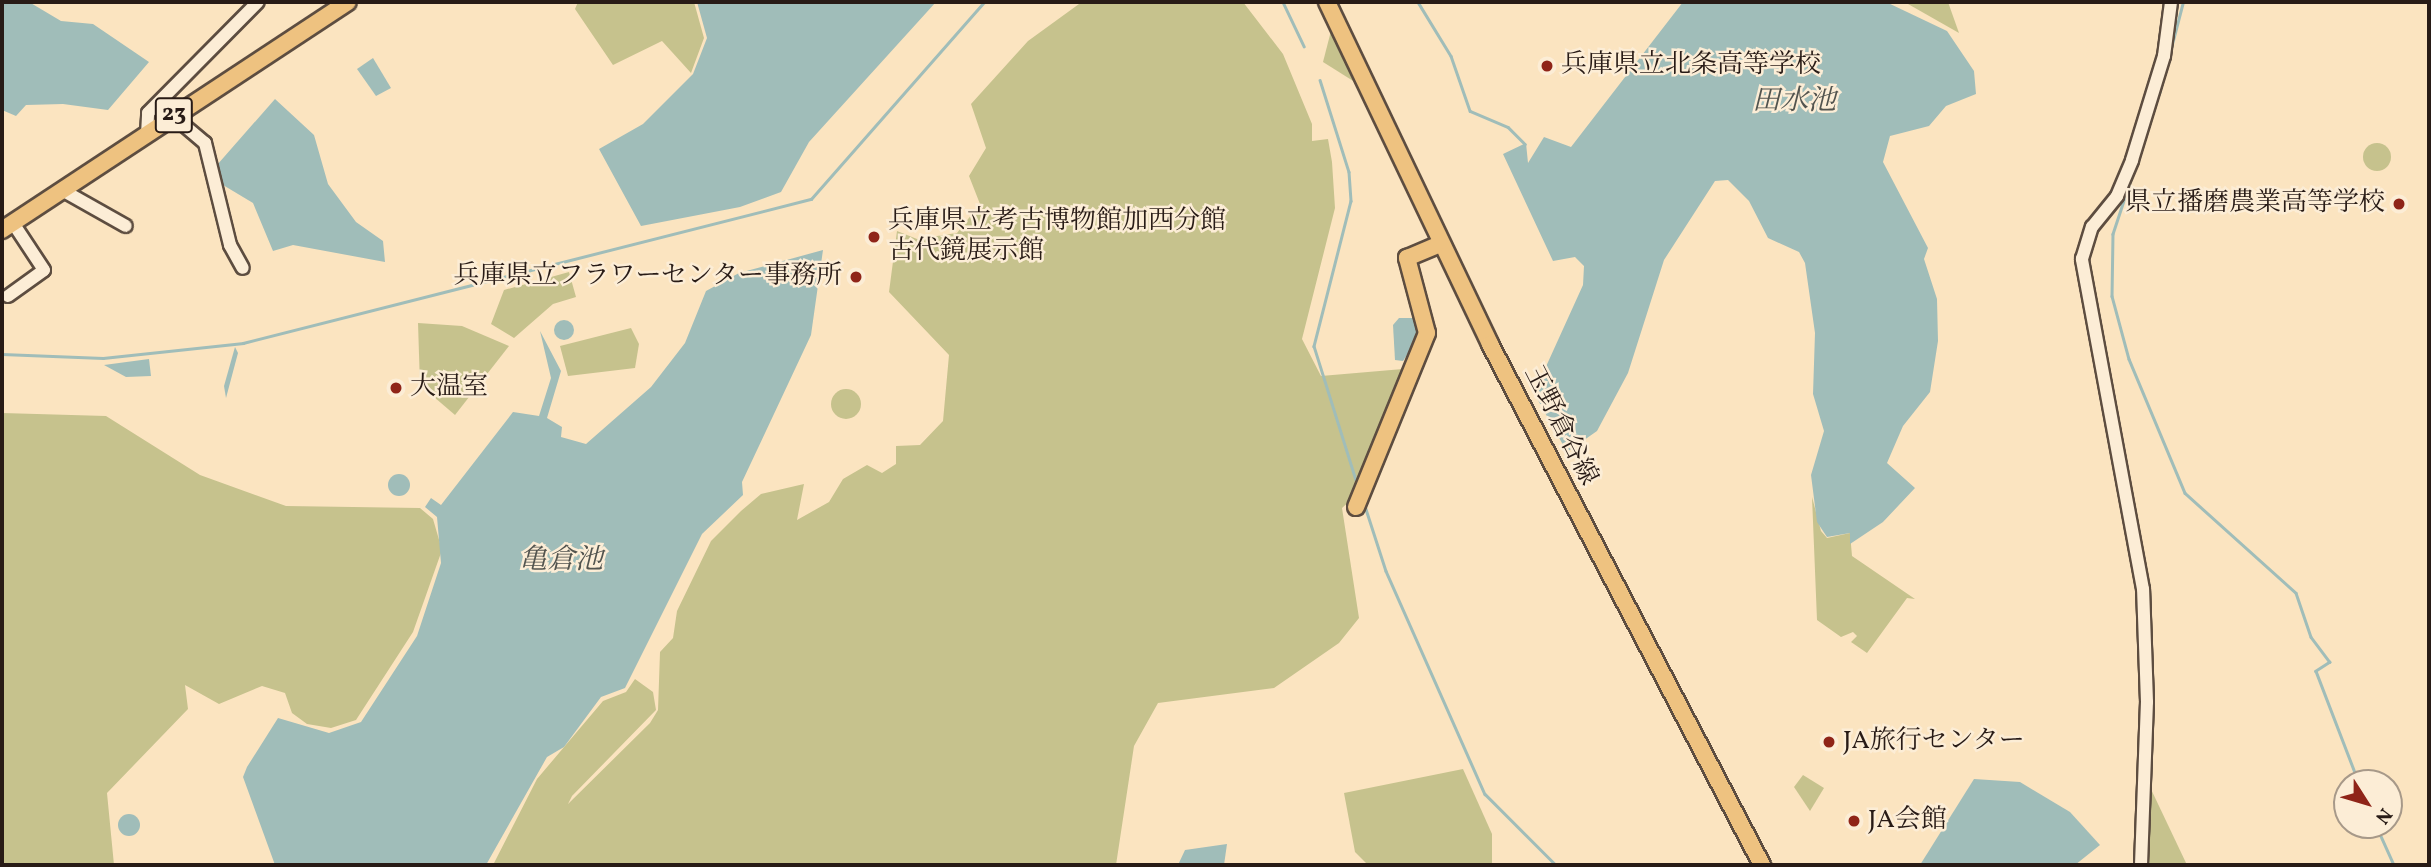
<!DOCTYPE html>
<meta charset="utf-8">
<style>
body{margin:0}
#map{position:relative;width:2431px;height:867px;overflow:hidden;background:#fbe4c0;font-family:Vollkorn,"Noto Serif JP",serif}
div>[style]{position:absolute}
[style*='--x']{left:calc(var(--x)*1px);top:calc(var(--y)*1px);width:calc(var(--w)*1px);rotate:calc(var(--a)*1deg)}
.green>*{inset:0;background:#c6c28d}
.round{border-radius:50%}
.water>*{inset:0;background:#a0bdb9}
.stream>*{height:2.5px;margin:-1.25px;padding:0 1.25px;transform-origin:1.25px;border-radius:1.25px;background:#a0bdb9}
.roads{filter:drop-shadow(2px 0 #5d4d40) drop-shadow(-2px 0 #5d4d40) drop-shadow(0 2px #5d4d40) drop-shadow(0 -2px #5d4d40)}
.minor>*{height:12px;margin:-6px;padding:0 6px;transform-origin:6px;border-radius:6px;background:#fcedd6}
.major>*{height:16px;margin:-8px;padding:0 8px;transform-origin:8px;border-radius:8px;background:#eec280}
.dots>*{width:19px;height:19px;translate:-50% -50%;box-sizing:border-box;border:4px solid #fcedd6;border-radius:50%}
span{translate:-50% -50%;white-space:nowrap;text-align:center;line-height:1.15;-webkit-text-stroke:5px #fcedd6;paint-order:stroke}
.shield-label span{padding:2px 5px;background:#fcedd6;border:2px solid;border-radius:5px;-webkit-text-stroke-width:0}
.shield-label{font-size:24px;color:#281b16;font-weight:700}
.poi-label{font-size:26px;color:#281b16}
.left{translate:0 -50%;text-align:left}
.right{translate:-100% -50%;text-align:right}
.street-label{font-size:26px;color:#281b16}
.water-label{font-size:28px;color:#52544f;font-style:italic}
.frame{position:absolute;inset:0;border:4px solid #281b16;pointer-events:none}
.north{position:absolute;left:2333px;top:769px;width:70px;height:70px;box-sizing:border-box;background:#fcedd6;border:2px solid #a79989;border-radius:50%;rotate:127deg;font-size:19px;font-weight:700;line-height:28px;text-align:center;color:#281b16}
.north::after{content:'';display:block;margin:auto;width:24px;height:32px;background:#8f2418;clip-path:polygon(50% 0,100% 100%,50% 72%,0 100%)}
</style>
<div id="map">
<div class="green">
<i style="clip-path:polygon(578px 2px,694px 2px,704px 38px,691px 73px,662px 41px,613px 65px,575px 9px)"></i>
<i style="clip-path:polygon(1243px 2px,1283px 54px,1312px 124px,1312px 141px,1328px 139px,1332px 162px,1335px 208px,1302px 339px,1321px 376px,1403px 369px,1363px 489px,1342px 508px,1359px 618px,1339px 643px,1274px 688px,1158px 703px,1134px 746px,1116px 865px,493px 865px,537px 779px,603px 701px,626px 692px,635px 679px,653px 692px,656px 710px,572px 796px,568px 804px,650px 723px,658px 710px,660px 652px,673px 638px,677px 611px,711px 541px,741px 511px,761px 494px,804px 484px,797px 520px,829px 502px,843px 479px,867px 465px,882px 473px,896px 464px,896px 446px,920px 445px,943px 421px,949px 355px,889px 292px,897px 231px,917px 239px,957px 233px,980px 204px,969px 176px,986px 148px,971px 104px,1028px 41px,1079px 4px)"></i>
<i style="clip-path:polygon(1948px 2px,1959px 33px,1908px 4px,1908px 2px)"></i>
<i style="clip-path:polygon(1332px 27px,1358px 84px,1323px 62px)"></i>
<i class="round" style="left:2363px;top:143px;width:28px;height:28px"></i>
<i style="clip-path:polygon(569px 272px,576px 297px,553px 304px,514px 338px,491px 324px,504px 290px)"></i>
<i style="clip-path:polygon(418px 323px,462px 326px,509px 346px,455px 415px,420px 385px)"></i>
<i style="clip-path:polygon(631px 328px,639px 344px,635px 368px,568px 376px,560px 346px)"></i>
<i class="round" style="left:831px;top:389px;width:30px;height:30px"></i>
<i style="clip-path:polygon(2px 413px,106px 416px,200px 475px,286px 506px,420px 508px,433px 519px,442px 550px,413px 632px,356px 720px,331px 728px,307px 724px,292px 713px,285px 693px,262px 686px,219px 704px,185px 685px,188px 709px,107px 793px,114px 865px,2px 865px)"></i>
<i style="clip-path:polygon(1812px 497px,1821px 531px,1827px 538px,1850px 533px,1852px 556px,1915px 599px,1907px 598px,1867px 653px,1851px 642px,1857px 636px,1853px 632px,1841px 637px,1817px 620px)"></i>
<i style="clip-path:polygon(1463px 769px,1492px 834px,1492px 865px,1368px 865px,1355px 852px,1344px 793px)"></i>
<i style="clip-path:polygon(1803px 775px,1824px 788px,1810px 811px,1794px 787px)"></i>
<i style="clip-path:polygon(2149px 785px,2187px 865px,2148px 865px)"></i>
</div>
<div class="water">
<i style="clip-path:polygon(2px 2px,29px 2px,61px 21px,93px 24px,149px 62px,108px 110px,63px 104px,26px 105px,16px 116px,2px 110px)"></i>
<i style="clip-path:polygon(697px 2px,936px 2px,809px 142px,781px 192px,740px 207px,641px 226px,599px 149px,643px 124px,693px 74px,707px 38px)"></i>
<i style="clip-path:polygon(1683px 2px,1886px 2px,1947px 31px,1974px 71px,1976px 94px,1946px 106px,1929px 126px,1890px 136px,1883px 162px,1928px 248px,1924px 259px,1937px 299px,1938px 341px,1930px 392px,1903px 426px,1887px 463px,1915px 488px,1883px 522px,1850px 544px,1850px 533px,1827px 537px,1817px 522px,1811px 475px,1824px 431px,1813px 394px,1815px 333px,1805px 263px,1799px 252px,1768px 238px,1749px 201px,1728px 180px,1715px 181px,1664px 260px,1628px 373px,1597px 431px,1567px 452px,1534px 393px,1583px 285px,1584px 266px,1575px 257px,1553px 261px,1503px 154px,1526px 143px,1528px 163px,1544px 137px,1571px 147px)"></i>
<i style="clip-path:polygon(373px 58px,391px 88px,376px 96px,357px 69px)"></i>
<i style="clip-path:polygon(275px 99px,314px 135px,328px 184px,356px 222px,383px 241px,385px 262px,293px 245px,273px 251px,253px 203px,223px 185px,217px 165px)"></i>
<i style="clip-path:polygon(823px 250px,811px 335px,742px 482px,743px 495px,702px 534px,625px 688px,601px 697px,564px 747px,547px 757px,486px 865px,275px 865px,243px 777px,247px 767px,278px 718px,329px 733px,361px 722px,417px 636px,441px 563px,437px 517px,425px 507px,431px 498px,441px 505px,513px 412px,539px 416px,551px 378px,540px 331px,561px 371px,547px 418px,562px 427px,561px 437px,586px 444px,651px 387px,685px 343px,706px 291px,739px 273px)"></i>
<i style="clip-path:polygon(1399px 318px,1414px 318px,1421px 334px,1403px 361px,1395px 360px,1393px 325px)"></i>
<i class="round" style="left:554px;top:320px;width:20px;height:20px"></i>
<i style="clip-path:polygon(235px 347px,238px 353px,226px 398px,224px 386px)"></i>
<i style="clip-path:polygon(149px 359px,151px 376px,126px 377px,104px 365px)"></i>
<i class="round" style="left:388px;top:474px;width:22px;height:22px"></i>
<i style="clip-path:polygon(1974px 779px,2020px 782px,2070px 812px,2100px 845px,2075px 865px,1920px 865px)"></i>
<i class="round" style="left:118px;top:814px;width:22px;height:22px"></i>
<i style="clip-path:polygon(1227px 844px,1224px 865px,1178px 865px,1185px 850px)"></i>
</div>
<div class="stream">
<i style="--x:1283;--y:2;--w:49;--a:64.5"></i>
<i style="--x:1418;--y:2;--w:63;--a:58.6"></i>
<i style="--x:1451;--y:56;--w:58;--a:70.9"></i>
<i style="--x:1470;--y:111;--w:41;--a:22.8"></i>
<i style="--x:1508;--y:127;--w:24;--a:45"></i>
<i style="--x:1320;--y:80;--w:96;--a:72.5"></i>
<i style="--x:1349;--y:172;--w:29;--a:86"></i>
<i style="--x:1351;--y:201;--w:150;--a:104.3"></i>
<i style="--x:1314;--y:346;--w:147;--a:72.6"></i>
<i style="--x:2159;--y:94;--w:95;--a:-75.4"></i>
<i style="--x:2156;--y:104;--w:137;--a:108.3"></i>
<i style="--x:2113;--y:234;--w:62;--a:90.9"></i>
<i style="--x:2112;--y:296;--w:65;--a:74.9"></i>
<i style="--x:2129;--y:359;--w:145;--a:67.3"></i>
<i style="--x:2185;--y:493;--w:149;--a:42"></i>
<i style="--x:2296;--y:593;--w:46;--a:71.2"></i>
<i style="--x:2311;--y:637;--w:31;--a:53"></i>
<i style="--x:2330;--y:662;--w:17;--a:147"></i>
<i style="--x:2316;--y:671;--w:120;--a:69"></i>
<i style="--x:2;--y:354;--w:101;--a:2.3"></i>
<i style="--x:103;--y:358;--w:141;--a:-6.1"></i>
<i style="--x:243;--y:343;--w:586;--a:-14.23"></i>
<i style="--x:811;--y:199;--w:262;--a:-48.7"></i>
<i style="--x:1365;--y:506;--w:68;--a:72.1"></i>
<i style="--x:1386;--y:571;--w:244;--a:66.1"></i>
<i style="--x:1485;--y:794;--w:100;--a:45"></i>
<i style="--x:2376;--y:825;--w:44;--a:65.8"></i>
</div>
<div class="roads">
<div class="minor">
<i style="--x:173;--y:116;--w:42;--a:40.2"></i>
<i style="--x:205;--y:143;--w:105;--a:76.2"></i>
<i style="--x:230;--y:245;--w:26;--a:61"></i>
<i style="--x:147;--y:135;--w:22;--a:-87"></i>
<i style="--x:148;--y:113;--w:156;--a:-45.3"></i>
<i style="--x:62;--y:190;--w:73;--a:29.4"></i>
<i style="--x:8;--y:296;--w:44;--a:-35.8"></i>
<i style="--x:44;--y:270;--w:56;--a:-123.4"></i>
<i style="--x:2141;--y:865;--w:163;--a:-87.9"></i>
<i style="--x:2147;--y:702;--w:113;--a:-92"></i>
<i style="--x:2143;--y:589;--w:336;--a:-100.5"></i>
<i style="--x:2082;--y:259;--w:34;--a:-73"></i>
<i style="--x:2092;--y:227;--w:40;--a:-51"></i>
<i style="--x:2117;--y:196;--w:39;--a:-67"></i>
<i style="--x:2132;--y:160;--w:109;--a:-72.9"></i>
<i style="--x:2164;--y:56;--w:54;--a:-82.6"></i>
</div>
<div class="major">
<i style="--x:1327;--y:2;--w:379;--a:64.5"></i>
<i style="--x:1490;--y:344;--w:588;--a:62.43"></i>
<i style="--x:2;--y:230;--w:414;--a:-33.4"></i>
<i style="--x:1356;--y:507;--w:188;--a:-67.8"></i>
<i style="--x:1427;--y:333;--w:78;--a:-104.9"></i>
<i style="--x:1407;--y:258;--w:30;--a:-23"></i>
</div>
</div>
<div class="dots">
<i style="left:1547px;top:66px;background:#8f2418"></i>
<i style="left:2399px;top:204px;background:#8f2418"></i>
<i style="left:874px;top:237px;background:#8f2418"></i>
<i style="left:856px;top:277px;background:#8f2418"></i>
<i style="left:396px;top:388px;background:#8f2418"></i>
<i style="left:1829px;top:742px;background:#8f2418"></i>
<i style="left:1854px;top:821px;background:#8f2418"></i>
</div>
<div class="shield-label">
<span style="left:174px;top:115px">23</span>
</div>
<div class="poi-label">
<span class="left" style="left:1561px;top:66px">兵庫県立北条高等学校</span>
<span class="right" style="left:2385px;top:204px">県立播磨農業高等学校</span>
<span class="left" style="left:888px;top:237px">兵庫県立考古博物館加西分館<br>古代鏡展示館</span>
<span class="right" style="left:842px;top:277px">兵庫県立フラワーセンター事務所</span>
<span class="left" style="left:410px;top:388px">大温室</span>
<span class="left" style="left:1843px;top:742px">JA旅行センター</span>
<span class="left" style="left:1868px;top:821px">JA会館</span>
</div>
<div class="street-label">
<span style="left:1560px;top:426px;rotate:63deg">玉野倉谷線</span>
</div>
<div class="water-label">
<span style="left:1794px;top:102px">田水池</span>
<span style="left:561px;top:561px">亀倉池</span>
</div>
<div class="frame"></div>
<div class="north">N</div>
</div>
